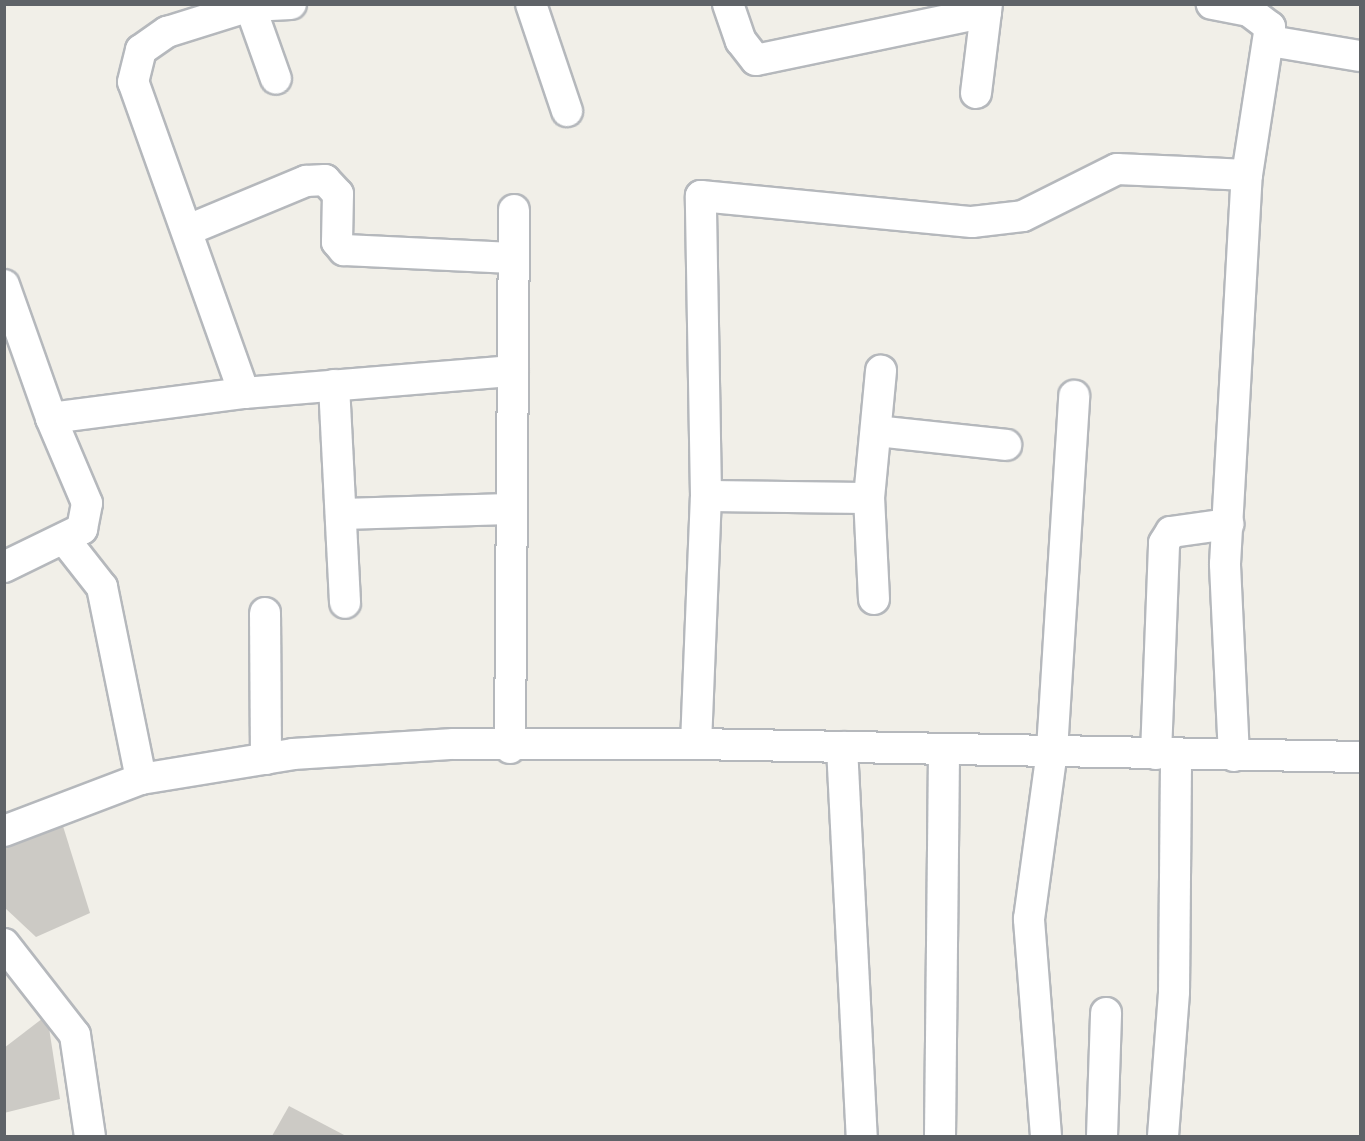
<!DOCTYPE html>
<style>
body{margin:0}
#map{position:relative;width:1365px;height:1141px;overflow:hidden;background:#f1efe8;font-family:"Roboto Condensed",sans-serif}
div>[style]{position:absolute}
[style*='--x']{left:calc(var(--x)*1px);top:calc(var(--y)*1px);width:calc(var(--w)*1px);rotate:calc(var(--a)*1deg)}
.building>*{inset:0;background:#cccac5}
.roads{filter:drop-shadow(2px 0 #b5b8bc) drop-shadow(-2px 0 #b5b8bc) drop-shadow(0 2px #b5b8bc) drop-shadow(0 -2px #b5b8bc)}
.minor>*{height:30px;margin:-15px;padding:0 15px;transform-origin:15px;border-radius:15px;background:#fff}
span{translate:-50% -50%;white-space:nowrap;text-align:center;line-height:1.15;-webkit-text-stroke:5px #fff;paint-order:stroke}
.frame{position:absolute;inset:0;border:6px solid #5f6368;pointer-events:none}
</style>
<div id="map">
<div class="building">
<i style="clip-path:polygon(62px 823px,90px 913px,36px 937px,4px 907px,4px 846px)"></i>
<i style="clip-path:polygon(47px 1015px,60px 1099px,4px 1113px,4px 1048px)"></i>
<i style="clip-path:polygon(289px 1106px,346px 1136px,272px 1136px)"></i>
</div>
<div class="roads">
<div class="minor">
<i style="--x:531;--y:4;--w:113;--a:71.4"></i>
<i style="--x:728;--y:4;--w:39;--a:71"></i>
<i style="--x:741;--y:41;--w:24;--a:52"></i>
<i style="--x:756;--y:60;--w:235;--a:-11.8"></i>
<i style="--x:250;--y:6;--w:77;--a:70.4"></i>
<i style="--x:1270;--y:41;--w:91;--a:9.5"></i>
<i style="--x:976;--y:93;--w:90;--a:-83"></i>
<i style="--x:188;--y:230;--w:128;--a:-22.6"></i>
<i style="--x:306;--y:181;--w:19;--a:-3"></i>
<i style="--x:325;--y:180;--w:19;--a:47"></i>
<i style="--x:338;--y:194;--w:48;--a:91.2"></i>
<i style="--x:337;--y:242;--w:11;--a:49"></i>
<i style="--x:344;--y:250;--w:169;--a:2.7"></i>
<i style="--x:4;--y:285;--w:141;--a:70.5"></i>
<i style="--x:334;--y:385;--w:218;--a:87.1"></i>
<i style="--x:244;--y:393;--w:330;--a:-109.6"></i>
<i style="--x:133;--y:82;--w:33;--a:-76"></i>
<i style="--x:141;--y:50;--w:32;--a:-35"></i>
<i style="--x:167;--y:32;--w:87;--a:-17.4"></i>
<i style="--x:250;--y:6;--w:41;--a:-2.8"></i>
<i style="--x:876;--y:431;--w:131;--a:6.1"></i>
<i style="--x:706;--y:496;--w:163;--a:0.7"></i>
<i style="--x:341;--y:514;--w:170;--a:-1.7"></i>
<i style="--x:65;--y:540;--w:60;--a:51.8"></i>
<i style="--x:102;--y:587;--w:196;--a:78.5"></i>
<i style="--x:4;--y:567;--w:87;--a:-26"></i>
<i style="--x:82;--y:529;--w:26;--a:-79"></i>
<i style="--x:87;--y:503;--w:92;--a:-113"></i>
<i style="--x:51;--y:418;--w:195;--a:-7.4"></i>
<i style="--x:244;--y:393;--w:270;--a:-4.7"></i>
<i style="--x:874;--y:599;--w:101;--a:-92.8"></i>
<i style="--x:869;--y:498;--w:128;--a:-84.6"></i>
<i style="--x:265;--y:613;--w:146;--a:89.6"></i>
<i style="--x:696;--y:744;--w:664;--a:1.12"></i>
<i style="--x:842;--y:747;--w:390;--a:87.1"></i>
<i style="--x:510;--y:748;--w:538;--a:-89.57"></i>
<i style="--x:1156;--y:754;--w:211;--a:-87.8"></i>
<i style="--x:1164;--y:543;--w:13;--a:-58"></i>
<i style="--x:1171;--y:532;--w:58;--a:-8"></i>
<i style="--x:1234;--y:756;--w:192;--a:-92.7"></i>
<i style="--x:1225;--y:564;--w:390;--a:-86.8"></i>
<i style="--x:4;--y:831;--w:147;--a:-20.8"></i>
<i style="--x:141;--y:779;--w:154;--a:-9.3"></i>
<i style="--x:293;--y:754;--w:161;--a:-3.6"></i>
<i style="--x:454;--y:744;--w:242;--a:0"></i>
<i style="--x:696;--y:744;--w:248;--a:-87.7"></i>
<i style="--x:706;--y:496;--w:300;--a:-91"></i>
<i style="--x:701;--y:196;--w:272;--a:5.5"></i>
<i style="--x:972;--y:222;--w:51;--a:-6.7"></i>
<i style="--x:1023;--y:216;--w:105;--a:-26.6"></i>
<i style="--x:1117;--y:169;--w:130;--a:2.6"></i>
<i style="--x:1247;--y:175;--w:150;--a:-81.2"></i>
<i style="--x:1270;--y:27;--w:26;--a:-143"></i>
<i style="--x:1249;--y:11;--w:38;--a:-169"></i>
<i style="--x:4;--y:944;--w:115;--a:52"></i>
<i style="--x:75;--y:1035;--w:102;--a:81.6"></i>
<i style="--x:940;--y:1136;--w:386;--a:-89.4"></i>
<i style="--x:1046;--y:1136;--w:218;--a:-94.5"></i>
<i style="--x:1029;--y:919;--w:171;--a:-82.2"></i>
<i style="--x:1052;--y:750;--w:355;--a:-86.4"></i>
<i style="--x:1102;--y:1136;--w:123;--a:-88.1"></i>
<i style="--x:1163;--y:1136;--w:144;--a:-85.6"></i>
<i style="--x:1174;--y:992;--w:238;--a:-89.5"></i>
</div>
</div>
<div class="frame"></div>
</div>
